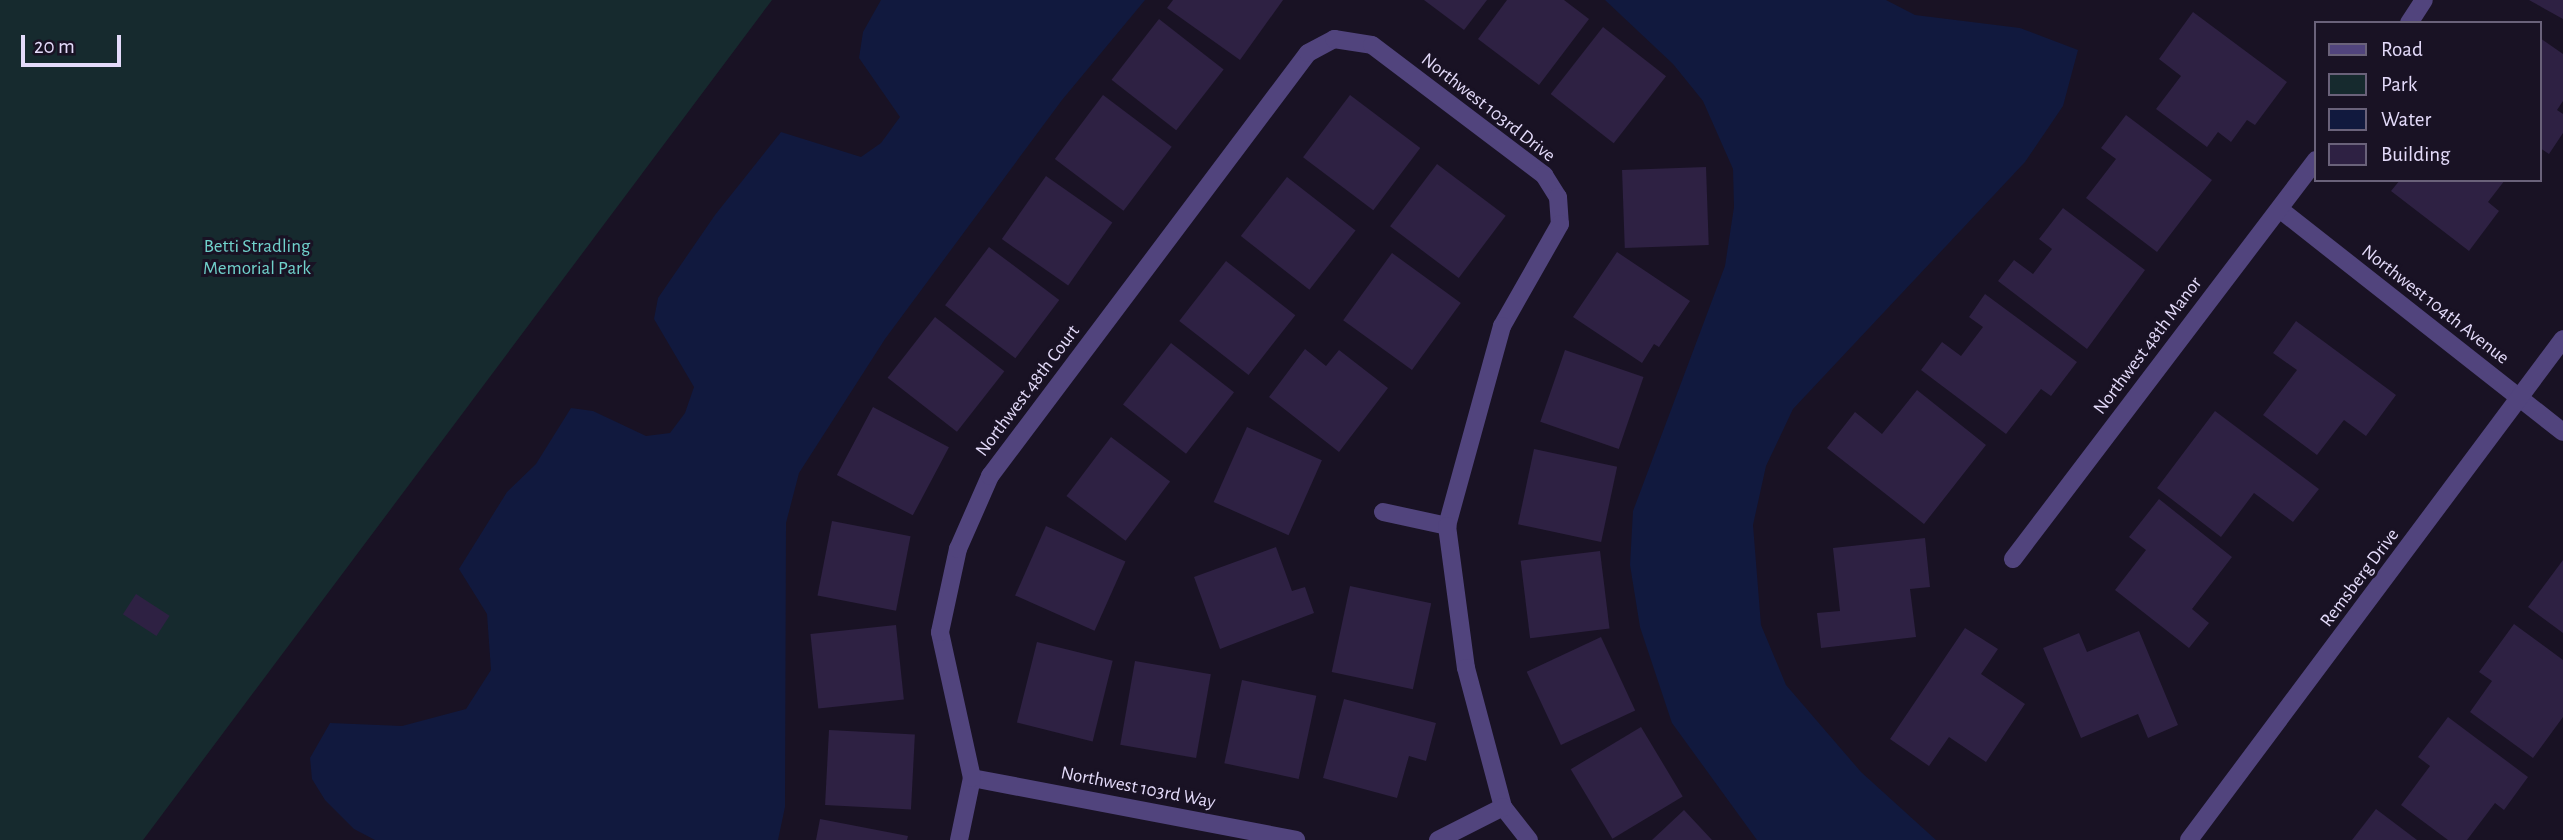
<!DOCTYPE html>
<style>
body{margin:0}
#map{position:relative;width:2563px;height:840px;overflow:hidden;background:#191224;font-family:"Alegreya Sans",sans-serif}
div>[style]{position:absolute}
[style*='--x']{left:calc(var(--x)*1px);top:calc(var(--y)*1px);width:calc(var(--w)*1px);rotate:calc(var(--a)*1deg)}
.green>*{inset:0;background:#162a2e}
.water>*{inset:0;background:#11193e}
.building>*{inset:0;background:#2e2143;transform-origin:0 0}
.minor>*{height:18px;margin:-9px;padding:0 9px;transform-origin:9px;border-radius:9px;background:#51447d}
span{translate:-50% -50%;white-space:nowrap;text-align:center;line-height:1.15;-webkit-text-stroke:6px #191224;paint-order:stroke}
.street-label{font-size:19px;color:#e4dbfa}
.park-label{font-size:19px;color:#70d1cb}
.legend{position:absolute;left:2314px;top:21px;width:228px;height:161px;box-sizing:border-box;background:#191224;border:2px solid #6a627a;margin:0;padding:9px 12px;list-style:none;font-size:21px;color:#e4dbfa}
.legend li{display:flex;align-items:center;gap:14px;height:35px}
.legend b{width:35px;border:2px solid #6a627a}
.scale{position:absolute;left:21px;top:35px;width:100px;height:32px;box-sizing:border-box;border:4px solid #e4dbfa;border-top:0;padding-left:9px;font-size:21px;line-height:24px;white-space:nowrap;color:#e4dbfa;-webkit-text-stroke:5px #191224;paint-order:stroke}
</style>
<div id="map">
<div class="green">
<i style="clip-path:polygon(0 0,772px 0,143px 840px,0 840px)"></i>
</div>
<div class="water">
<i style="clip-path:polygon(881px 0,1145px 0,1062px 100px,885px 339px,799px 473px,786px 523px,785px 807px,778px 840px,375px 840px,354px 829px,325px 800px,312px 779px,310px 758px,330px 723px,402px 726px,466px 709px,491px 670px,487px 614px,459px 569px,507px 492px,536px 464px,571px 408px,593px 411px,646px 436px,670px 433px,685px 413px,694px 387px,654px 319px,658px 298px,715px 215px,781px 132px,861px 157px,881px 143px,900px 117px,859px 58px,863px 32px)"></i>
<i style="clip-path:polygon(1605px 0,1886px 0,1915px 15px,2020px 28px,2078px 50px,2063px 106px,2025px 162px,1793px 409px,1766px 466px,1753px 525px,1761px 625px,1786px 685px,1861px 772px,1936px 840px,1757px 840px,1672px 723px,1640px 627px,1630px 565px,1633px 511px,1725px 266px,1734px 207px,1733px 169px,1703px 101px,1673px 64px)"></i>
</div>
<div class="building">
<i style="clip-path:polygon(1173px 0,1283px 0,1240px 60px,1167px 8px)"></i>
<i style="clip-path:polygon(1424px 0,1487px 0,1464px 30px)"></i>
<i style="clip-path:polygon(1507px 0,1564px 0,1589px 19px,1539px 85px,1478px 39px)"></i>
<i style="clip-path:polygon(2529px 0,2563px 0,2563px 19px)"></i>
<i style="clip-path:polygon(2193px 12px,2287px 82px,2255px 125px,2247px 120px,2231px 142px,2218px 132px,2207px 147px,2156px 109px,2181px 76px,2159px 59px)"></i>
<i style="left:1159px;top:19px;width:82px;height:77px;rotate:38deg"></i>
<i style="left:1603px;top:27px;width:80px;height:85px;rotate:38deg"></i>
<i style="clip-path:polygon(2540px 38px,2563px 54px,2563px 101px,2557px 110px,2563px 114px,2563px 133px,2549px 154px,2540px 148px)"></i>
<i style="left:1103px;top:95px;width:86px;height:80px;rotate:37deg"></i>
<i style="left:1350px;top:95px;width:88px;height:78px;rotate:37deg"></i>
<i style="clip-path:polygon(2126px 115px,2212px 180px,2157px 252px,2086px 198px,2116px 159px,2101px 148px)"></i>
<i style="left:1437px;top:164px;width:86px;height:78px;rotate:37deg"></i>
<i style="left:1706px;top:167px;width:78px;height:84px;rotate:88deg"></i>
<i style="left:1046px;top:176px;width:81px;height:77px;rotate:35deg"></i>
<i style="left:1287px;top:177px;width:87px;height:75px;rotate:38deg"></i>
<i style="clip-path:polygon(2400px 180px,2505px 180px,2488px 202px,2499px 211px,2469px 251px,2391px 191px)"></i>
<i style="clip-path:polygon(2063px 208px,2145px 270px,2087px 349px,1998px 281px,2014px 260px,2033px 274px,2052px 249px,2039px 239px)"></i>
<i style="left:989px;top:247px;width:88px;height:73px;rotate:37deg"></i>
<i style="clip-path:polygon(1617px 252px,1690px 301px,1659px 347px,1654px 344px,1642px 363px,1573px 317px)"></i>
<i style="left:1392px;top:253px;width:85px;height:83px;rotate:36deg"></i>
<i style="left:1226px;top:261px;width:88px;height:76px;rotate:38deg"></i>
<i style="clip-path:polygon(1985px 294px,2077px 362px,2051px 396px,2041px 389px,2006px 434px,1921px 370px,1942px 342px,1961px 356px,1983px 327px,1969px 317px)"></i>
<i style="left:935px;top:317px;width:88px;height:77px;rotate:38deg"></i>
<i style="clip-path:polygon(2296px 321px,2396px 395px,2366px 436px,2344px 420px,2317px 455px,2263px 415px,2297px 370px,2273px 353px)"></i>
<i style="left:1171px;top:343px;width:80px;height:78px;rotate:38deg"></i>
<i style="clip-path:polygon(1305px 349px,1326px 366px,1339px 350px,1388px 388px,1339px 452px,1269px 397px)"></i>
<i style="left:1565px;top:350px;width:83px;height:76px;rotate:19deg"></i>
<i style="clip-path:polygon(1917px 390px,1986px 445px,1924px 524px,1827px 448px,1855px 412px,1882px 434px)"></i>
<i style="left:873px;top:407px;width:86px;height:77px;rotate:28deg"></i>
<i style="clip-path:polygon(2215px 411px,2319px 489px,2293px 522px,2254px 493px,2221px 537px,2157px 488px)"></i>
<i style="left:1247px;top:427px;width:82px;height:82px;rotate:24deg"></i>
<i style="left:1111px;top:437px;width:74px;height:74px;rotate:37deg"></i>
<i style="left:1534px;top:449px;width:85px;height:77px;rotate:12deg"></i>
<i style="clip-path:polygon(2159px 499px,2232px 557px,2192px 609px,2209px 623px,2189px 648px,2115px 590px,2146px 550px,2129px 537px)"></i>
<i style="left:832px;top:521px;width:80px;height:76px;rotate:11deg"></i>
<i style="left:1046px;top:526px;width:87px;height:76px;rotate:24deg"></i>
<i style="clip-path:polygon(1925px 538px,1930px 587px,1910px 589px,1916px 637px,1821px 648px,1817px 613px,1840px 611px,1833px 548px)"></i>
<i style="clip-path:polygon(1276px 547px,1292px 591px,1305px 587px,1314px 613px,1220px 649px,1194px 577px)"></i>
<i style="left:1600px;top:551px;width:78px;height:80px;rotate:83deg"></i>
<i style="clip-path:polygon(2563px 560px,2563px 633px,2528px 607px)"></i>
<i style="left:1350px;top:586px;width:83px;height:88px;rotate:12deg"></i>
<i style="left:136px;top:594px;width:40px;height:24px;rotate:33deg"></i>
<i style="clip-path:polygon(2514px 624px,2563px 660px,2563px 717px,2533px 758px,2470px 712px,2492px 681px,2479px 672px)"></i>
<i style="left:896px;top:625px;width:75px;height:86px;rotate:84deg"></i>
<i style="clip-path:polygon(1965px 628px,1998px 649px,1981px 674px,2025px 704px,1986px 762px,1949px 737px,1929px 766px,1890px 739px)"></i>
<i style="clip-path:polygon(2139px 631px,2178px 725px,2148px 738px,2138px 714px,2081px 738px,2043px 648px,2079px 633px,2087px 652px)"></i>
<i style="left:1601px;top:637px;width:81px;height:82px;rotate:65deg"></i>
<i style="left:1037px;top:642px;width:78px;height:83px;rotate:14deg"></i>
<i style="left:1135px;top:661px;width:77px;height:85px;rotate:10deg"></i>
<i style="left:1242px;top:680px;width:76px;height:85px;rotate:12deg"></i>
<i style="clip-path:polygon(1344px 699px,1436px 723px,1426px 761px,1409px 756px,1397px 798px,1323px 778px)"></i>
<i style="clip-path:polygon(2448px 717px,2528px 777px,2504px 810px,2495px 803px,2467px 840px,2448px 840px,2401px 805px,2430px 766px,2418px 757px)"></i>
<i style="left:1641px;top:727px;width:81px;height:82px;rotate:59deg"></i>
<i style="left:829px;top:730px;width:86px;height:75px;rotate:3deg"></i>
<i style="clip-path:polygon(2376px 809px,2417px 840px,2352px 840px)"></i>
<i style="clip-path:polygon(1684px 810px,1712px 840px,1652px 840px)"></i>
<i style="clip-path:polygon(820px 819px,908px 836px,907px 840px,816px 840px)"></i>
</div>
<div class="minor">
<i style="--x:2409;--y:23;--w:27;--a:-57"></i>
<i style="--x:2282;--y:211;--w:357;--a:38.2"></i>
<i style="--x:1383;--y:512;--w:66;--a:12.3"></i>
<i style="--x:2013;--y:559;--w:501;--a:-52.79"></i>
<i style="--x:972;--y:778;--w:330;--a:10.8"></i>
<i style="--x:959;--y:840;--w:63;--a:-78.2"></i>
<i style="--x:972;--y:778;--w:149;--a:-102.4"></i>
<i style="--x:940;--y:632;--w:85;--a:-77.8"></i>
<i style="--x:958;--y:549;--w:80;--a:-66.3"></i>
<i style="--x:990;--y:476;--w:529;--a:-53.07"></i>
<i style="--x:1308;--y:53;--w:30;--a:-28"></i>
<i style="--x:1334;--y:39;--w:38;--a:9"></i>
<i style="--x:1372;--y:45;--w:216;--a:37.1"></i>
<i style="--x:1544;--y:175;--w:26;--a:58"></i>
<i style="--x:1558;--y:197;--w:27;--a:86"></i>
<i style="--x:1560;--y:224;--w:117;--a:119.6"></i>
<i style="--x:1502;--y:326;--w:207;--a:105.4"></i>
<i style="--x:1447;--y:526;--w:143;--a:82.4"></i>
<i style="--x:1466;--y:668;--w:144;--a:75.1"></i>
<i style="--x:1503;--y:807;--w:42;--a:51.8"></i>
<i style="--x:1438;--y:840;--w:73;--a:-26.9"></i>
<i style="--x:2189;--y:840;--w:625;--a:-53.26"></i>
</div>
<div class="street-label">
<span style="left:1488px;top:108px;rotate:38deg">Northwest 103rd Drive</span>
<span style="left:2435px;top:305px;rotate:38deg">Northwest 104th Avenue</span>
<span style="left:2148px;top:346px;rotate:-53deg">Northwest 48th Manor</span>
<span style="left:1028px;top:391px;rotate:-53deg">Northwest 48th Court</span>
<span style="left:2360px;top:578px;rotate:-53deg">Remsberg Drive</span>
<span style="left:1138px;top:788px;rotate:11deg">Northwest 103rd Way</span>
</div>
<div class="park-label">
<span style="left:257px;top:258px">Betti Stradling<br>Memorial Park</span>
</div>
<ul class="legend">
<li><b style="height:9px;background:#51447d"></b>Road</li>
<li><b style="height:19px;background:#162a2e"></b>Park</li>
<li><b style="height:19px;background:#11193e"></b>Water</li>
<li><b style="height:19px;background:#2e2143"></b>Building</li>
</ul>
<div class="scale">20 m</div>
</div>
